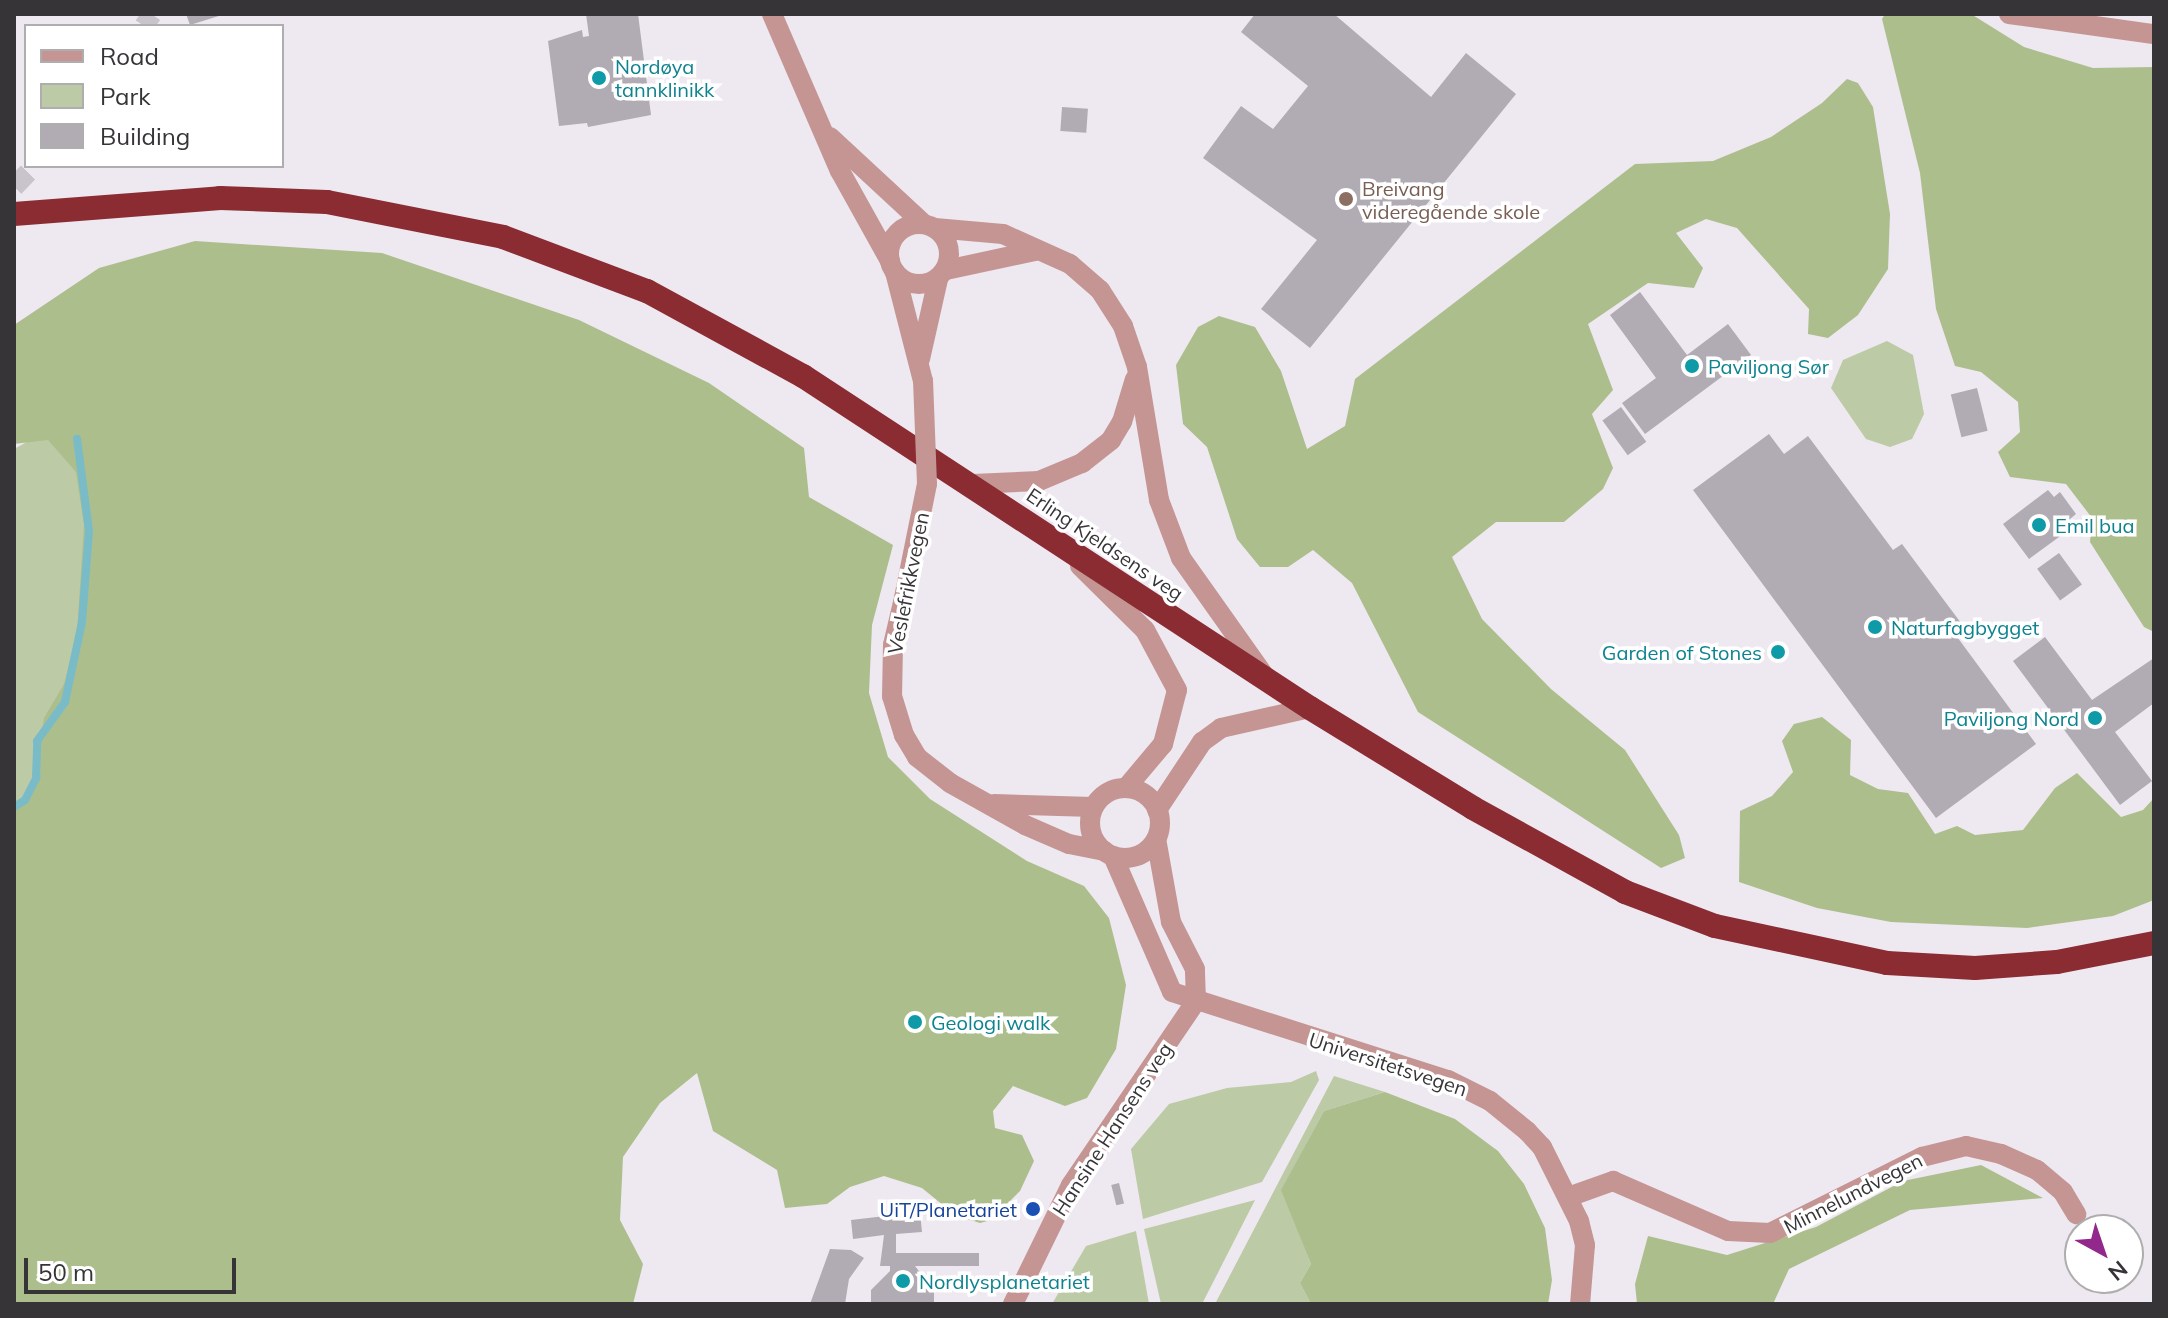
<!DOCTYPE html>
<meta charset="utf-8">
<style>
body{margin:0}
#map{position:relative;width:2168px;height:1318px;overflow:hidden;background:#eee8f1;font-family:Mulish,sans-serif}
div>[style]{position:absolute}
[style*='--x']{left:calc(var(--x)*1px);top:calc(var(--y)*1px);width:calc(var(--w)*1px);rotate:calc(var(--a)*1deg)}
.green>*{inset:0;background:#bdcaa6}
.forest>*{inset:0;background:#adbe8d}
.stream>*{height:8px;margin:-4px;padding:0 4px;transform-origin:4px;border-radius:4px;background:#7abbc8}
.building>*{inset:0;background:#b1abb4;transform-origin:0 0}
.primary-tunnel>*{height:20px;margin-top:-10px;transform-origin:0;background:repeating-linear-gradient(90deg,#c9c4cc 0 20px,transparent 0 30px)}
.street>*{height:20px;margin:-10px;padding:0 10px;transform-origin:10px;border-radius:10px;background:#c49593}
.street>.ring{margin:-10px;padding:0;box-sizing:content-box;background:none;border:20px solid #c49593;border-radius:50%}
.highway>*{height:24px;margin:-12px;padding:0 12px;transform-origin:12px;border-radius:12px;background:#8b2c33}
.street-bridge>*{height:20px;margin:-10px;padding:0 10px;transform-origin:10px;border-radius:10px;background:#c49593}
.dots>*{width:22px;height:22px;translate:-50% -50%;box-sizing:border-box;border:4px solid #fff;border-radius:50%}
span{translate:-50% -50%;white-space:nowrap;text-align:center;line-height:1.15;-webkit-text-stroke:7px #fff;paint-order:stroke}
.culture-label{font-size:20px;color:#0d838f}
.left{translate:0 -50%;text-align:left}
.right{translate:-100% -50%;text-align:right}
.education-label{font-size:20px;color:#785e54}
.street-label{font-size:20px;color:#363437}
.transit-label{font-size:20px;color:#164399}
.frame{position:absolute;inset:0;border:16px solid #363437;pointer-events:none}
.legend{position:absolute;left:24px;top:24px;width:260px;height:144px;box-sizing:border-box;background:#fff;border:2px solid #afaeaf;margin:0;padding:10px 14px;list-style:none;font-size:24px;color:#363437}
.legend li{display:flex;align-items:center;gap:16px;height:40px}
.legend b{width:40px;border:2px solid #afaeaf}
.north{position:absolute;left:2064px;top:1214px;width:80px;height:80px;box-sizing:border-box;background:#fff;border:2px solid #afaeaf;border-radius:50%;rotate:140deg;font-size:22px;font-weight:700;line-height:32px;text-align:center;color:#363437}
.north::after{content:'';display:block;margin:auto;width:28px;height:36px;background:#92288b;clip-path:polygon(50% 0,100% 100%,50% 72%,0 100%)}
.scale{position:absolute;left:24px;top:1258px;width:212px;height:36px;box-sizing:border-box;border:4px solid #363437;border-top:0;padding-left:10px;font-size:24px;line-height:28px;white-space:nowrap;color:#363437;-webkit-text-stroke:6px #fff;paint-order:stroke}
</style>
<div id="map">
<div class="green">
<i style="clip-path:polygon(1887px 341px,1913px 355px,1924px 414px,1912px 439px,1890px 447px,1866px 439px,1831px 388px,1843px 360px)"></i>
<i style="clip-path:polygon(89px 408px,105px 683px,14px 976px,14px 449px)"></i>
<i style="clip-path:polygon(1316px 1071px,1319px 1080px,1262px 1182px,1143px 1219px,1131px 1149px,1169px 1104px,1227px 1088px,1291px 1082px)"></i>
<i style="clip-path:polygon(1334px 1076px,1385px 1092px,1324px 1111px,1282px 1189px,1311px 1264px,1300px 1283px,1311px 1304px,1215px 1304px)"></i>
<i style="clip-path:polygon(1255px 1200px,1202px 1304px,1161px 1304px,1144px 1229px)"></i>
<i style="clip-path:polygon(1136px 1231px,1149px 1304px,1052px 1304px,1086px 1246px)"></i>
</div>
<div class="forest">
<i style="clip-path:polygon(1885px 14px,1971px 14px,2024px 47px,2093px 68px,2154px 67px,2154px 632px,2144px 627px,2090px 542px,2092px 518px,2066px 484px,2010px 477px,1998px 452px,2020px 432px,2018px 402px,1981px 372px,1955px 366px,1936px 309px,1920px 173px,1882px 19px)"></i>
<i style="clip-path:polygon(1847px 79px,1858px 83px,1873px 107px,1890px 214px,1888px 269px,1858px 315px,1828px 338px,1808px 334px,1809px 309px,1737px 228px,1706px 219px,1676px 233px,1703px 268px,1694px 288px,1648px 283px,1588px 324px,1613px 390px,1592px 414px,1613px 468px,1603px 489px,1564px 522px,1496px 522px,1452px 557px,1482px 619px,1551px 689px,1625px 750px,1679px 835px,1685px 858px,1661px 868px,1418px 712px,1352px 583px,1313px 550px,1288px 567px,1260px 567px,1237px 539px,1207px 447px,1183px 424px,1176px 365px,1198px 327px,1219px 316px,1255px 327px,1281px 371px,1307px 449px,1345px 426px,1355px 379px,1635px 164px,1713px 161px,1771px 137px,1822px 103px)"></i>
<i style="clip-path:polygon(195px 241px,382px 253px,579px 320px,709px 383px,804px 448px,809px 497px,893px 545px,872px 625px,869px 693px,888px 757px,930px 799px,1027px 861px,1084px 886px,1109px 918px,1126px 985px,1116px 1049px,1087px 1098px,1065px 1106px,1013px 1086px,993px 1111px,995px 1128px,1022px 1135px,1034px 1161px,1020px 1191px,991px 1220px,980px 1223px,955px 1215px,922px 1188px,884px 1176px,850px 1187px,827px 1204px,785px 1208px,777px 1170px,713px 1131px,697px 1073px,660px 1103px,623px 1157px,620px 1220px,643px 1264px,633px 1304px,14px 1304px,14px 812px,33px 792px,44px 718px,64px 684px,77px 633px,84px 525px,76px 472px,48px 440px,14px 444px,14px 325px,99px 268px)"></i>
<i style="clip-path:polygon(1822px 717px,1851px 740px,1850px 775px,1878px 789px,1908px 793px,1935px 834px,1957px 826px,1975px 835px,2023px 830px,2055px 788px,2077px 773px,2121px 817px,2143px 810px,2154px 798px,2154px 900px,2113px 916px,2027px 928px,1891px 922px,1817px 908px,1739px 882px,1740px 811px,1772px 796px,1793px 772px,1782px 741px,1794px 724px)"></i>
<i style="clip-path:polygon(1385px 1092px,1455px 1119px,1498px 1151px,1524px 1184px,1545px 1228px,1552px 1280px,1548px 1304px,1311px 1304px,1300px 1283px,1311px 1264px,1281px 1190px,1324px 1111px)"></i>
<i style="clip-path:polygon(1981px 1165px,2043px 1198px,1910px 1210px,1789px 1269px,1773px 1304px,1637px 1304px,1635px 1284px,1648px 1236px,1727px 1255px,1816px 1227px,1903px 1181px)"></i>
</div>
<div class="stream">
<i style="--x:14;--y:807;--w:13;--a:-32"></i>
<i style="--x:25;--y:800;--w:25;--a:-63"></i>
<i style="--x:36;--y:778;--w:37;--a:-88"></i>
<i style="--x:37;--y:741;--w:48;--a:-54.3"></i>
<i style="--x:65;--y:702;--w:82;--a:-78"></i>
<i style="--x:82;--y:622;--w:91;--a:-85.6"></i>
<i style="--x:89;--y:531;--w:93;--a:-97.4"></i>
</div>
<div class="building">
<i style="clip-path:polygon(186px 14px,222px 14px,222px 15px,190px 25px)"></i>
<i style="clip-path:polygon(586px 14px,638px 14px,651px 115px,588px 127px,587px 123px,559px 126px,548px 41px,582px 30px,583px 37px,589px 36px)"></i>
<i style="clip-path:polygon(1255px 14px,1334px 14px,1431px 97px,1466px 53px,1516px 94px,1310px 348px,1261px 309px,1317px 240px,1203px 158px,1241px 106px,1273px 129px,1308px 86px,1241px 32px)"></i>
<i style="left:1062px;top:107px;width:26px;height:24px;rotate:4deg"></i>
<i style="clip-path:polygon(1640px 292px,1687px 355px,1728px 324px,1751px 355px,1645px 434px,1622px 403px,1656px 378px,1610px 315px)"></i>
<i style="left:1977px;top:388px;width:44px;height:27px;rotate:76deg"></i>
<i style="left:1621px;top:407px;width:43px;height:23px;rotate:54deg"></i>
<i style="clip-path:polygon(1769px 434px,1784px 454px,1808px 436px,1893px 550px,1902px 544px,1961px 623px,1952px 630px,2036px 744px,1936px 818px,1693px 490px)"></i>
<i style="clip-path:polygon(2048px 490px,2054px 497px,2060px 492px,2076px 514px,2070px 519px,2074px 526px,2029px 559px,2003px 524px)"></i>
<i style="left:2059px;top:553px;width:39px;height:27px;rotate:54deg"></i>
<i style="clip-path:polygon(2045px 637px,2092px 700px,2154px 658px,2154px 703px,2115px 732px,2152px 781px,2120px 805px,2013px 661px)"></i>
<i style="left:1119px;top:1183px;width:21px;height:8px;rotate:76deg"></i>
<i style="clip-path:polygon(920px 1212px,922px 1232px,896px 1234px,896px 1253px,979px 1253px,979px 1266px,915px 1266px,934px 1290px,934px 1304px,871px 1304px,871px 1290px,890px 1271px,890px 1266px,880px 1266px,884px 1235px,853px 1239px,851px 1220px)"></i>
<i style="clip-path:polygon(830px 1249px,851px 1250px,864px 1258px,849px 1279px,845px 1304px,810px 1304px)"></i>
</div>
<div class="primary-tunnel">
<i style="--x:144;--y:26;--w:14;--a:-56"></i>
<i style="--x:14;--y:187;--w:29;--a:-46"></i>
</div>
<div class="street">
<i style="--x:772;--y:14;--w:171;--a:66.6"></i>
<i style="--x:840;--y:171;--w:103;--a:60.9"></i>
<i style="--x:2009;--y:14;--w:146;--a:7.9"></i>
<i style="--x:830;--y:137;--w:128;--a:42.8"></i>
<i class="ring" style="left:889px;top:224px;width:40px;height:40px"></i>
<i style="--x:935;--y:228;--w:68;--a:5"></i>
<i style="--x:1003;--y:234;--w:73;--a:24.1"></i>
<i style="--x:1070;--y:264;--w:40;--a:41"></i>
<i style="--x:1100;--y:290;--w:43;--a:57.4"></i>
<i style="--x:1123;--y:326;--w:43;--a:71.1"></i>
<i style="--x:1137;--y:367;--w:135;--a:80.6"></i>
<i style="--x:1159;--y:500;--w:62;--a:69.2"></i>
<i style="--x:1181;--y:558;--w:147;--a:54.7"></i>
<i style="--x:946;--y:270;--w:91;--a:-12.1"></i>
<i style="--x:895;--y:272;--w:113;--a:75.6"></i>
<i style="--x:920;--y:359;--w:82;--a:-77.3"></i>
<i style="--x:973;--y:484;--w:66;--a:-2.6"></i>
<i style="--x:1039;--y:481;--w:47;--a:-22.7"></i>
<i style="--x:1082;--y:463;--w:37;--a:-38"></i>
<i style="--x:1111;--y:440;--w:21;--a:-59"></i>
<i style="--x:1122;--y:422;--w:45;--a:-73.2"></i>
<i style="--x:1080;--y:566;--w:91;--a:44.6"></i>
<i style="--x:1145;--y:630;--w:68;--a:61.9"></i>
<i style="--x:1177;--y:690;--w:56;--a:104.5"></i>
<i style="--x:1163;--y:744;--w:57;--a:130.1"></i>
<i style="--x:904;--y:598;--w:48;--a:103.2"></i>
<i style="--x:893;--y:645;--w:51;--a:91.1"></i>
<i style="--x:892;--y:696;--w:41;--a:72.9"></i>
<i style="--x:904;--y:735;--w:26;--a:59"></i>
<i style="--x:917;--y:757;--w:42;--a:38.2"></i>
<i style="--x:950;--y:783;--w:86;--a:29.2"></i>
<i style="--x:1025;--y:825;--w:48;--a:23.4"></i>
<i style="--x:1069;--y:844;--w:36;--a:11"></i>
<i class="ring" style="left:1090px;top:788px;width:50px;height:50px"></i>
<i style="--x:994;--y:804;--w:99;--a:1.7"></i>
<i style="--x:1157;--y:810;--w:82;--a:-56.5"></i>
<i style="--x:1202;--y:742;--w:24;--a:-36"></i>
<i style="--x:1221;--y:728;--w:91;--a:-12.7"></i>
<i style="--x:1113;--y:856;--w:148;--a:66.5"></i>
<i style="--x:1172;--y:992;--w:290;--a:17.7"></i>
<i style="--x:1448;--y:1080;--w:47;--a:26.6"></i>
<i style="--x:1490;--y:1101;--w:48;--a:39"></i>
<i style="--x:1527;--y:1131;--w:22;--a:47"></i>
<i style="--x:1542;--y:1147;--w:83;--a:63.4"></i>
<i style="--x:1579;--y:1221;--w:25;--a:76"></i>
<i style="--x:1585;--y:1245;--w:59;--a:94.8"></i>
<i style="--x:1571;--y:1196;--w:45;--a:-19.7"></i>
<i style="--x:1613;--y:1181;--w:125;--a:23.5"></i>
<i style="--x:1728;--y:1231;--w:42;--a:2.7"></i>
<i style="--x:1770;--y:1233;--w:170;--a:-26.6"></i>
<i style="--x:1922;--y:1157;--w:45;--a:-14"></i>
<i style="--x:1966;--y:1146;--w:36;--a:13"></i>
<i style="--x:2001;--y:1154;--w:39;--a:24"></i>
<i style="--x:2037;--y:1170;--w:34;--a:40"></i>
<i style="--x:2063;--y:1192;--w:26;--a:59"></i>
<i style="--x:1013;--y:1304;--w:132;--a:-64"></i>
<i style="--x:1071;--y:1185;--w:222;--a:-55.8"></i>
<i style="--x:1196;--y:1001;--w:32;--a:-92"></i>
<i style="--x:1195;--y:969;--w:53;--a:-117.1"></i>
<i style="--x:1171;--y:922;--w:84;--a:-100.2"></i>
</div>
<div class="highway">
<i style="--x:14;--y:214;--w:207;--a:-4.4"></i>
<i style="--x:220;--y:198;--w:107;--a:2.1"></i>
<i style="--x:327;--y:202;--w:179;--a:11.2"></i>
<i style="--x:503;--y:237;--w:154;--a:20.6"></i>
<i style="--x:647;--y:291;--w:178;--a:28.6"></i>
<i style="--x:803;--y:376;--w:606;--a:33.22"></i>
<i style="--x:1310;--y:708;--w:191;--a:31.5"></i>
<i style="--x:1473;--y:808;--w:174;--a:28.9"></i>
<i style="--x:1625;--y:892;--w:96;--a:20.7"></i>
<i style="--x:1715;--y:926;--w:176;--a:12.1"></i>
<i style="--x:1887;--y:963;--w:88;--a:3.3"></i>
<i style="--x:1975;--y:968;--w:82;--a:-4.2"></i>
<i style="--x:2057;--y:962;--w:99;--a:-11.1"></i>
</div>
<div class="street-bridge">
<i style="--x:904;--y:598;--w:116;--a:-78.6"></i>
<i style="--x:927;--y:484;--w:103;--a:-92.2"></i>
</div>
<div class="dots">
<i style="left:599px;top:78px;background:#0f9aa8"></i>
<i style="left:1346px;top:199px;background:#8d6e63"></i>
<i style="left:1692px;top:366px;background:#0f9aa8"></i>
<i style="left:2039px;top:525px;background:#0f9aa8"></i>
<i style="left:1875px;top:627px;background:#0f9aa8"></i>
<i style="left:1778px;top:652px;background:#0f9aa8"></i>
<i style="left:2095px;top:718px;background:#0f9aa8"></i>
<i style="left:915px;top:1022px;background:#0f9aa8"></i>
<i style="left:1033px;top:1209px;background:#1a4fb4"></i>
<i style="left:903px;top:1281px;background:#0f9aa8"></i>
</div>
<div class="culture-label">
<span class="left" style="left:615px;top:78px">Nordøya<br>tannklinikk</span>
<span class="left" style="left:1708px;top:366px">Paviljong Sør</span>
<span class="left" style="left:2055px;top:525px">Emil bua</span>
<span class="left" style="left:1891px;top:627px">Naturfagbygget</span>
<span class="right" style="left:1762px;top:652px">Garden of Stones</span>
<span class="right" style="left:2079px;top:718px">Paviljong Nord</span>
<span class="left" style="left:931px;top:1022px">Geologi walk</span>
<span class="left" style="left:919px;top:1281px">Nordlysplanetariet</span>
</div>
<div class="education-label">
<span class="left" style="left:1362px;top:200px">Breivang<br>videregående skole</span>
</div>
<div class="street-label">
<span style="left:1105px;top:544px;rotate:34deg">Erling Kjeldsens veg</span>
<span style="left:908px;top:583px;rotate:-79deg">Veslefrikkvegen</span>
<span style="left:1388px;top:1064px;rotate:18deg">Universitetsvegen</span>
<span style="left:1112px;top:1129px;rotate:-57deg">Hansine Hansens veg</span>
<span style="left:1853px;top:1193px;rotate:-27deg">Minnelundvegen</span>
</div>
<div class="transit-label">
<span class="right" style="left:1017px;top:1209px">UiT/Planetariet</span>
</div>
<div class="frame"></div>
<ul class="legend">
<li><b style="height:10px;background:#c49593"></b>Road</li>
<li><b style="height:22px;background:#bdcaa6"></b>Park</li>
<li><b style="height:22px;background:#b1abb4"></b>Building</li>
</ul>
<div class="north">N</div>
<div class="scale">50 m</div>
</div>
